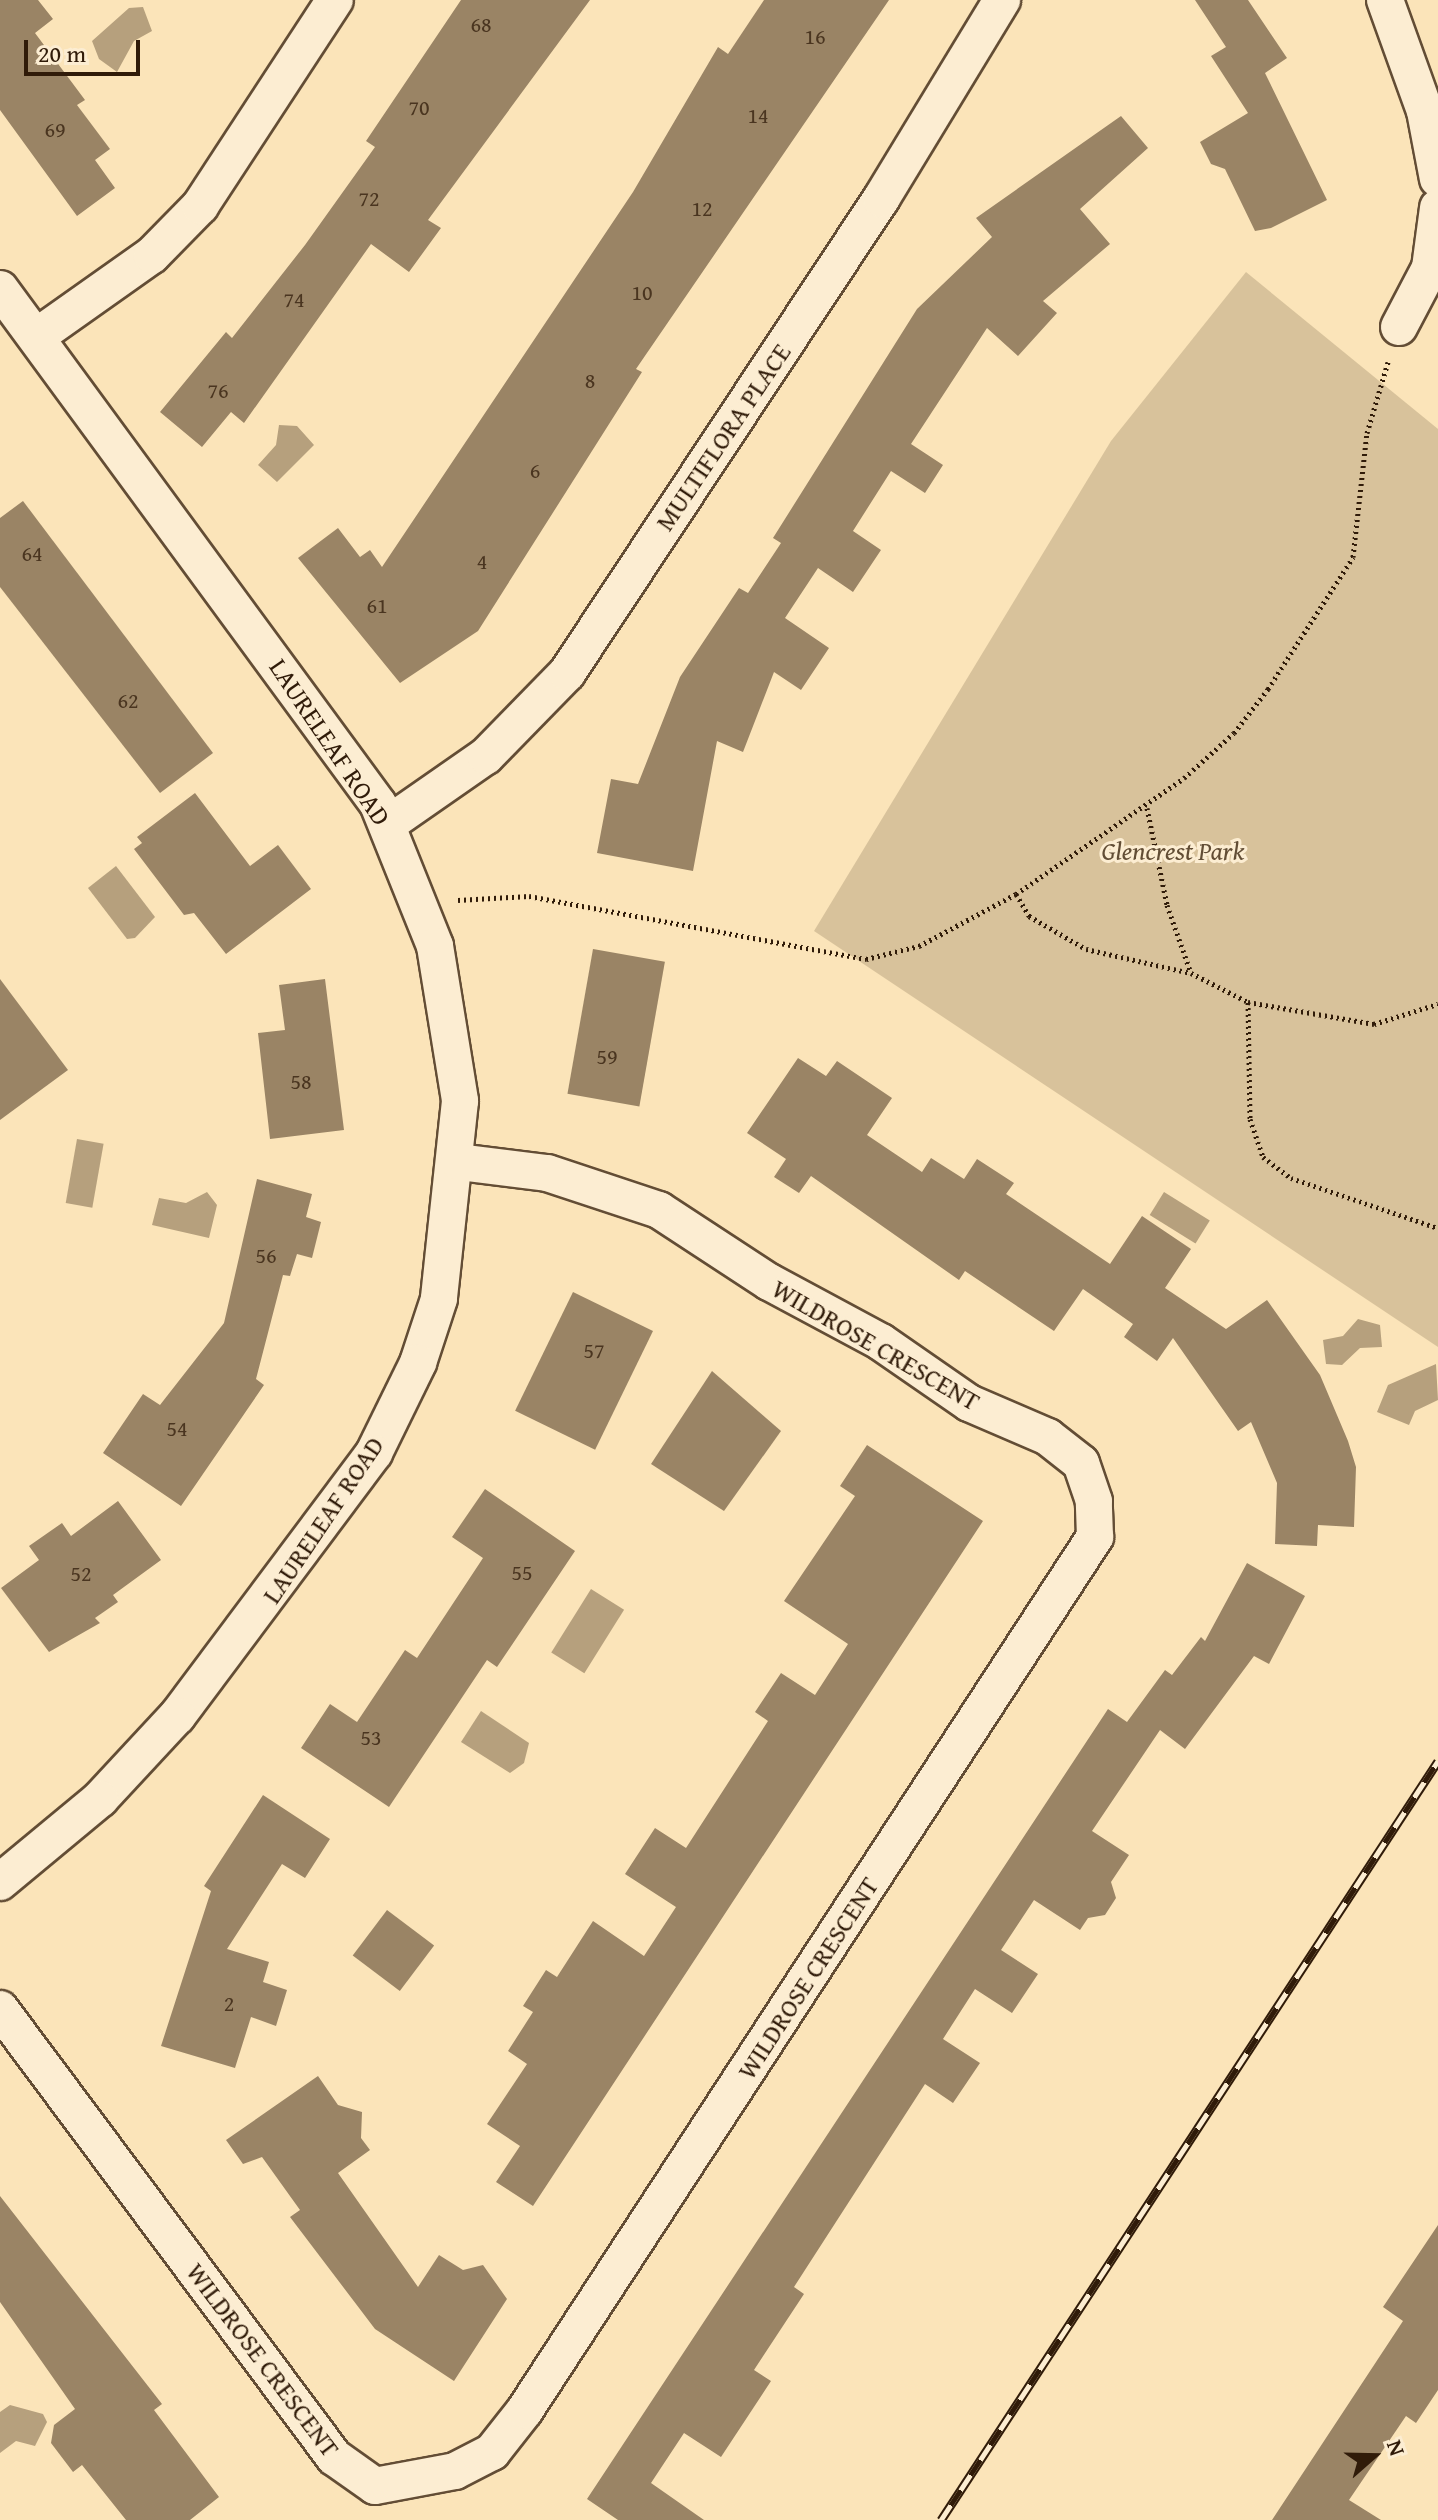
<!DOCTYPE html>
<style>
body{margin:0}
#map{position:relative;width:1438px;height:2520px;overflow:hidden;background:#fbe4b9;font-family:"Gentium Book Plus",serif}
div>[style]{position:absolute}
.green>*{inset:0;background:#d8c29b}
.water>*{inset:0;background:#b6a07d;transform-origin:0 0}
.building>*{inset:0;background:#9a8465;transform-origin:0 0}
.path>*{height:5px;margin-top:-2.5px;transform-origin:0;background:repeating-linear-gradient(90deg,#301b09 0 2px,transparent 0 6px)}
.roads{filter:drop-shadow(2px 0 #634d35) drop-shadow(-2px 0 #634d35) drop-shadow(0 2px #634d35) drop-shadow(0 -2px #634d35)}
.street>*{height:36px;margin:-18px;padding:0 18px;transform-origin:18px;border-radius:18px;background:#fcedd2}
.rail>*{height:9px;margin-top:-4.5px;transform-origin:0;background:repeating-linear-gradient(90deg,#fcedd2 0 18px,#301b09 0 36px);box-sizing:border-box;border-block:2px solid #301b09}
span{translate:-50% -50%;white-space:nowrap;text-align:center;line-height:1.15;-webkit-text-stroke:6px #fcedd2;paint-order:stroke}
.number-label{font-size:22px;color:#4a3520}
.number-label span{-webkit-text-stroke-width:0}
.street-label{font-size:26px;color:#301b09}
.park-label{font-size:26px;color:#624d35;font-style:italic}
.north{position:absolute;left:1334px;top:2416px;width:80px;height:80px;-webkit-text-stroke:6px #fcedd2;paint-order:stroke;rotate:70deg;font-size:22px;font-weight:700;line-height:32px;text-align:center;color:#301b09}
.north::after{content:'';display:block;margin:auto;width:28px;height:36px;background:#301b09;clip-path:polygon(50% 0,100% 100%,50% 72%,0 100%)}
.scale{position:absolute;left:24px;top:40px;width:116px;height:36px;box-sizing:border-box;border:4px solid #301b09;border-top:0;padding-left:10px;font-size:24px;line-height:28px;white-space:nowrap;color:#301b09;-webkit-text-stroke:6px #fcedd2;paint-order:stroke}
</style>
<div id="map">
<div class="green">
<i style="clip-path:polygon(1246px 272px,1438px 429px,1438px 1347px,814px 931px,1111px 441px)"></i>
</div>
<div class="water">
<i style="clip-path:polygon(143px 7px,152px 31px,134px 41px,117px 72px,99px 59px,92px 41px,129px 8px)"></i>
<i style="clip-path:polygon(279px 425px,297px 426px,314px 445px,277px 482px,258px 465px,276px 445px)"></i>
<i style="clip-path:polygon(116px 866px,155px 917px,135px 938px,127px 939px,88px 888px)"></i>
<i style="left:77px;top:1139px;width:27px;height:65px;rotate:10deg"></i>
<i style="clip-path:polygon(207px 1192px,217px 1205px,209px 1238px,152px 1225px,159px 1198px,186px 1203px)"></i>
<i style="left:1164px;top:1192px;width:54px;height:27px;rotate:32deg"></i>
<i style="clip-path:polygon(1358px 1319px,1380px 1325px,1382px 1347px,1360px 1348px,1342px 1365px,1326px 1364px,1323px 1340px,1343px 1336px)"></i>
<i style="clip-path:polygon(1436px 1364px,1438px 1400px,1415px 1411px,1409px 1425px,1377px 1412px,1388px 1385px)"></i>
<i style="left:591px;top:1589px;width:39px;height:75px;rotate:32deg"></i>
<i style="clip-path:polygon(481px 1711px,529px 1743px,524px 1763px,510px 1773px,461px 1742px)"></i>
<i style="clip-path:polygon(10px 2405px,43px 2414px,47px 2422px,35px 2446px,16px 2441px,0 2453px,0 2412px)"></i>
</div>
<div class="building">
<i style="clip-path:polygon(0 0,38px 0,53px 19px,35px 33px,85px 100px,77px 105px,110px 149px,95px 160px,115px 188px,77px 216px,0 110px)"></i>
<i style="clip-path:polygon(461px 0,590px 0,428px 220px,441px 228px,409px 272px,371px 244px,244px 423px,231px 412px,202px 447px,160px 412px,226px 332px,232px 338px,305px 245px,375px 147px,366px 141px)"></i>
<i style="clip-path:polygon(764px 0,889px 0,636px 369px,642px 372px,478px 631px,400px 683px,298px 558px,338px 528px,360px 557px,370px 550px,382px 567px,633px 192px,718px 47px,728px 54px)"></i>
<i style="clip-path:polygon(1195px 0,1248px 0,1287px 58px,1265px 73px,1327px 200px,1271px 228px,1255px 231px,1225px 169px,1211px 164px,1200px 142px,1248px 113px,1211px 56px,1226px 47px)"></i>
<i style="clip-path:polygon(1121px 116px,1148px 148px,1080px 209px,1110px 244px,1043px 301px,1057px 313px,1018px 356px,987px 328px,911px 444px,943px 465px,925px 493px,891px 471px,853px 531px,881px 550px,853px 592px,818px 568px,785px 618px,829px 648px,801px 690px,774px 672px,743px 752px,717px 741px,693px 871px,597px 853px,611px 779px,638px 784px,680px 677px,739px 588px,748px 593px,781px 543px,773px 538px,917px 309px,992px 237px,976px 218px)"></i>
<i style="clip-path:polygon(23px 501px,213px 753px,160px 793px,0 587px,0 518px)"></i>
<i style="clip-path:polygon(195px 793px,250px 866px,278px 845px,311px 889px,226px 954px,194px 913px,184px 915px,134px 849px,142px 843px,137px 837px)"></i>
<i style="left:593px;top:949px;width:73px;height:147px;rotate:10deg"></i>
<i style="clip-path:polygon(0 979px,68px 1070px,0 1120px)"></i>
<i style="clip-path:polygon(325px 979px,344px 1130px,270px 1139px,258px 1033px,285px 1030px,279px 985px)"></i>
<i style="clip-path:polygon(798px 1058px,826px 1076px,837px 1061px,892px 1098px,867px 1135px,922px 1172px,931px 1158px,964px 1179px,977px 1159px,1014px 1183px,1006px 1194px,1110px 1264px,1142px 1216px,1191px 1249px,1165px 1288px,1226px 1329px,1267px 1300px,1320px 1375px,1348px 1441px,1356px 1467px,1354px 1527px,1318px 1525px,1317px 1546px,1275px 1544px,1277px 1483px,1251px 1422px,1238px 1431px,1173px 1338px,1157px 1361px,1124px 1337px,1133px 1324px,1083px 1289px,1054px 1331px,965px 1271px,959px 1280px,811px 1176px,799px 1193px,774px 1177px,786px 1159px,747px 1133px)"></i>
<i style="clip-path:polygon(257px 1179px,312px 1194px,306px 1217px,321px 1222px,312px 1258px,297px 1254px,290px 1276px,283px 1275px,256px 1379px,264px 1385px,181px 1506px,103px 1453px,143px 1394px,160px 1405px,224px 1323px)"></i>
<i style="left:573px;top:1292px;width:89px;height:132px;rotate:26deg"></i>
<i style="clip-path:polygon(712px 1371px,781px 1431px,724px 1511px,651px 1464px)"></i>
<i style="clip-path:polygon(867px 1445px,983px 1521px,533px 2206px,496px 2182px,520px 2146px,487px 2124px,527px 2064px,508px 2051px,533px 2012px,523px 2006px,546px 1970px,557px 1977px,593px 1921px,644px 1956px,676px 1907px,625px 1874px,655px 1828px,686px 1848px,768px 1721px,755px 1712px,781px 1673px,815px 1695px,848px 1644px,784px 1601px,855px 1496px,840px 1486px)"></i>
<i style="clip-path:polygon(485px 1489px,575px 1551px,497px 1667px,487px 1660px,389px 1807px,301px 1748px,330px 1704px,357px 1722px,405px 1650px,417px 1658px,483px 1558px,452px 1537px)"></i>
<i style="clip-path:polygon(118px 1501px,161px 1560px,113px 1595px,118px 1602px,95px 1618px,100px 1623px,49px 1652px,1px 1588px,39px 1560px,29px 1546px,62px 1523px,71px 1536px)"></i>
<i style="clip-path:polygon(1247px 1563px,1305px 1596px,1269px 1664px,1254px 1656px,1185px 1749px,1160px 1730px,1092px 1831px,1129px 1855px,1111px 1882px,1116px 1898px,1105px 1915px,1088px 1918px,1080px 1930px,1034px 1900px,1001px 1950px,1038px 1974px,1012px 2013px,975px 1989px,943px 2039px,980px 2063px,953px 2103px,925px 2084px,794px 2287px,804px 2294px,754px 2370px,771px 2381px,721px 2457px,684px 2433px,651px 2483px,704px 2520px,618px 2520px,587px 2499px,1108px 1709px,1127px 1722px,1165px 1670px,1172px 1675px,1201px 1637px,1205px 1641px)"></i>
<i style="clip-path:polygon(263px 1795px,330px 1839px,305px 1878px,282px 1864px,227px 1949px,269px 1962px,263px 1982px,287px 1990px,276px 2026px,251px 2017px,235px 2068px,161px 2046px,211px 1891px,204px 1886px)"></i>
<i style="left:387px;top:1910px;width:59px;height:57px;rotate:37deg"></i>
<i style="clip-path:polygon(318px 2076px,338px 2105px,362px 2112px,361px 2138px,370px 2150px,338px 2173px,418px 2287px,439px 2255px,463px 2270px,483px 2265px,507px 2299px,454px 2381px,375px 2329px,290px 2217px,300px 2210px,262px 2157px,243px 2164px,226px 2140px)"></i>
<i style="clip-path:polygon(0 2196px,162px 2404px,154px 2410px,219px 2497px,190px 2520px,126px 2520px,82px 2465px,73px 2472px,51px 2443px,54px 2425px,75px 2409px,0 2302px)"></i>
<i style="clip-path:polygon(1438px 2225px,1438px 2390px,1416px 2423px,1406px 2416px,1349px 2500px,1381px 2520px,1272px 2520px,1403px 2321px,1383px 2307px)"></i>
</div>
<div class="path">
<i style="left:1147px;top:808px;width:99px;rotate:78.3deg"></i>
<i style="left:1167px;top:905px;width:72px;rotate:70.6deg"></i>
<i style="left:1016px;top:894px;width:26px;rotate:59deg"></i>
<i style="left:1029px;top:916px;width:66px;rotate:30.1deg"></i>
<i style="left:1086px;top:949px;width:108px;rotate:12.9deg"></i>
<i style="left:1191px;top:973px;width:64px;rotate:27deg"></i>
<i style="left:1248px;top:1002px;width:128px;rotate:9.9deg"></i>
<i style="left:1374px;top:1024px;width:67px;rotate:-17.4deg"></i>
<i style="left:458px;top:900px;width:71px;rotate:-3.2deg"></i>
<i style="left:529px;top:896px;width:343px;rotate:10.6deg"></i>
<i style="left:866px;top:959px;width:55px;rotate:-13.8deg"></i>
<i style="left:919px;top:946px;width:110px;rotate:-28.2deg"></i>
<i style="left:1016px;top:894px;width:204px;rotate:-34.6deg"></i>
<i style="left:1184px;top:778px;width:67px;rotate:-42deg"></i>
<i style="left:1234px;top:733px;width:56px;rotate:-52.3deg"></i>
<i style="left:1268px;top:689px;width:157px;rotate:-57.2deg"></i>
<i style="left:1353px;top:557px;width:125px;rotate:-83.6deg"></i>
<i style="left:1367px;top:433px;width:74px;rotate:-73.5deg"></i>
<i style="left:1248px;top:1002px;width:117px;rotate:89deg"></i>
<i style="left:1250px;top:1119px;width:40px;rotate:71.1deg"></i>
<i style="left:1263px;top:1157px;width:35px;rotate:37deg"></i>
<i style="left:1291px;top:1178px;width:155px;rotate:18.8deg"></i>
</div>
<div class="roads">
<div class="street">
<i style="left:1385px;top:0;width:118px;rotate:70.2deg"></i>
<i style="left:1425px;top:111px;width:69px;rotate:79.2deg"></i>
<i style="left:0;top:289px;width:639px;rotate:53.72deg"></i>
<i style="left:378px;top:804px;width:153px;rotate:68.1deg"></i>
<i style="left:435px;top:946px;width:157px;rotate:80.8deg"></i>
<i style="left:460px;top:1101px;width:199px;rotate:96.1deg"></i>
<i style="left:439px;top:1299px;width:67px;rotate:108.2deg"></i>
<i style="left:418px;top:1363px;width:100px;rotate:116.1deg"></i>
<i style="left:374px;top:1453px;width:329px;rotate:126.8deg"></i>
<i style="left:177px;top:1716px;width:113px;rotate:132.9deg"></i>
<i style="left:100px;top:1799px;width:130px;rotate:140.3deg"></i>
<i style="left:1399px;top:327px;width:67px;rotate:-62.3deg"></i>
<i style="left:1430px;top:268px;width:61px;rotate:-82.4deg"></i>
<i style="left:36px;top:337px;width:142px;rotate:-35.3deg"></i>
<i style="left:152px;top:255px;width:69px;rotate:-45.6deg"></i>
<i style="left:200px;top:206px;width:246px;rotate:-56.8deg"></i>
<i style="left:388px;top:824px;width:119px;rotate:-34.8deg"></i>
<i style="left:486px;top:756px;width:116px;rotate:-45.7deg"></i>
<i style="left:567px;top:673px;width:569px;rotate:-56.48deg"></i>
<i style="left:881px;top:199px;width:233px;rotate:-58.7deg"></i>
<i style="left:0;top:2009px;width:559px;rotate:53.29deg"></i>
<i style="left:334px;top:2457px;width:50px;rotate:35.3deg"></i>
<i style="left:375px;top:2486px;width:81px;rotate:-10.6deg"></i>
<i style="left:455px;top:2471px;width:42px;rotate:-27.2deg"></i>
<i style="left:492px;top:2452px;width:53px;rotate:-51.8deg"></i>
<i style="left:525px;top:2410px;width:1043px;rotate:-56.86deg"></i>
<i style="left:1095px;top:1537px;width:36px;rotate:-92deg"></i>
<i style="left:1094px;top:1501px;width:40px;rotate:-108.9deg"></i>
<i style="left:1081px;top:1463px;width:42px;rotate:-141.8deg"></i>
<i style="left:1048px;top:1437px;width:86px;rotate:-156.7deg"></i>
<i style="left:969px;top:1403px;width:107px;rotate:-145.3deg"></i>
<i style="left:881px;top:1342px;width:127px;rotate:-151.8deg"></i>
<i style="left:769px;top:1282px;width:131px;rotate:-146.8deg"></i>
<i style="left:659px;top:1210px;width:118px;rotate:-161.7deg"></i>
<i style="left:547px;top:1173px;width:89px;rotate:-172.9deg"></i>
</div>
</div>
<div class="rail">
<i style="left:941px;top:2520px;width:907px;rotate:-56.78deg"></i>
</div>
<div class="number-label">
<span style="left:481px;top:25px">68</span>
<span style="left:815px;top:37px">16</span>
<span style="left:419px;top:108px">70</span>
<span style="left:758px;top:116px">14</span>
<span style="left:55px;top:130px">69</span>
<span style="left:369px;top:199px">72</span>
<span style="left:702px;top:209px">12</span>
<span style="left:642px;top:293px">10</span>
<span style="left:294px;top:300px">74</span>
<span style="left:590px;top:381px">8</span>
<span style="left:218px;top:391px">76</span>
<span style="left:535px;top:471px">6</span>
<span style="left:32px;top:554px">64</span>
<span style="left:482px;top:562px">4</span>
<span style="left:377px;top:606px">61</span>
<span style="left:128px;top:701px">62</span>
<span style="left:607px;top:1057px">59</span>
<span style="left:301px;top:1082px">58</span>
<span style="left:266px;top:1256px">56</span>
<span style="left:594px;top:1351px">57</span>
<span style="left:177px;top:1429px">54</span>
<span style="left:522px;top:1573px">55</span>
<span style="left:81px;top:1574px">52</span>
<span style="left:371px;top:1738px">53</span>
<span style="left:229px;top:2004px">2</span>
</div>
<div class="street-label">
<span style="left:723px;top:437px;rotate:-56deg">MULTIFLORA PLACE</span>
<span style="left:330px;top:742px;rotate:56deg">LAURELEAF ROAD</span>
<span style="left:876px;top:1345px;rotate:30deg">WILDROSE CRESCENT</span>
<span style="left:323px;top:1520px;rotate:-56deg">LAURELEAF ROAD</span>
<span style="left:808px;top:1978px;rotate:-57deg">WILDROSE CRESCENT</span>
<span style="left:263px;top:2360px;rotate:53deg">WILDROSE CRESCENT</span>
</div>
<div class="park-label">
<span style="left:1173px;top:851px">Glencrest Park</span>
</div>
<div class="north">N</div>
<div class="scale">20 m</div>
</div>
